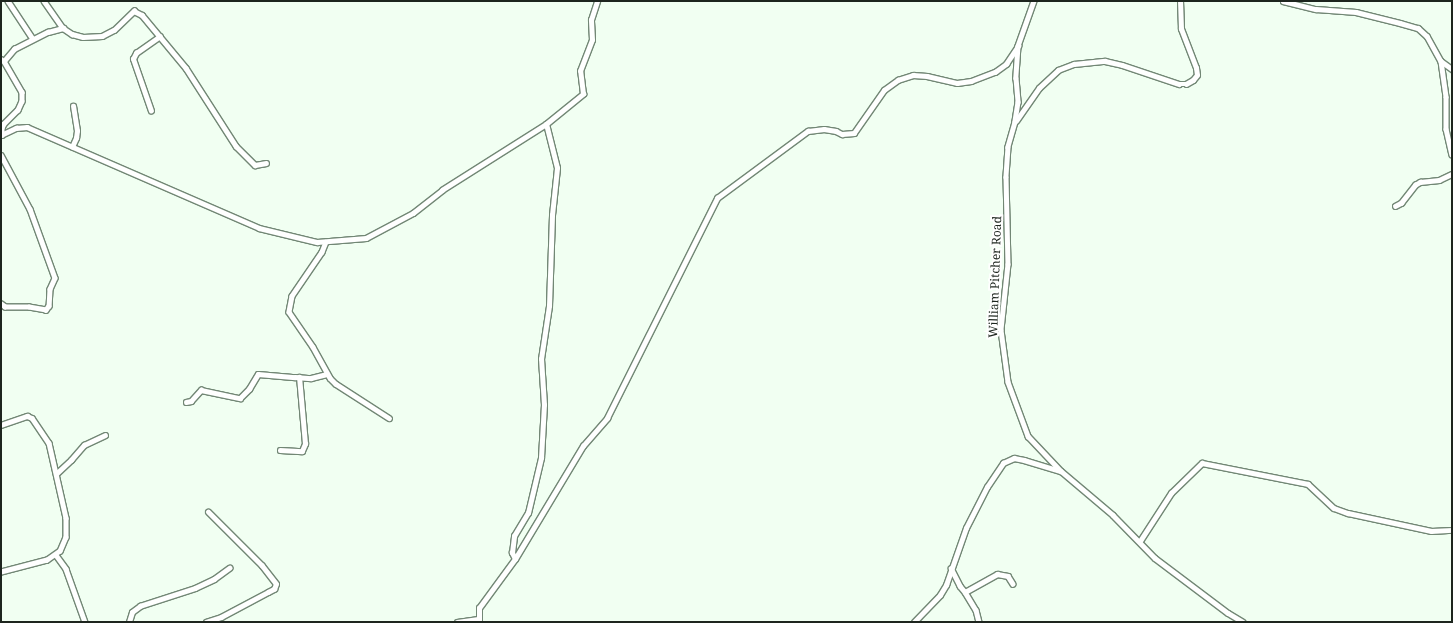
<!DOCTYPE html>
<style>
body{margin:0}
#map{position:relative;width:1453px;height:623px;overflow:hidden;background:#f1fff2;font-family:"Noto Serif",serif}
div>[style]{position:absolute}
.roads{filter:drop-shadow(1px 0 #728775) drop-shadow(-1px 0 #728775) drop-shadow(0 1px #728775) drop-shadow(0 -1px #728775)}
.minor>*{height:4.5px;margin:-2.25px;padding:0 2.25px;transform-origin:2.25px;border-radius:2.25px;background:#fff}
span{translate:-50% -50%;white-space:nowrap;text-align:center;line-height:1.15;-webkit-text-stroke:4px #fff;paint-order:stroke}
.street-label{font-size:12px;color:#1d251e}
.frame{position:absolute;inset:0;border:2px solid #1d251e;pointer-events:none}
</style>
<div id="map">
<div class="roads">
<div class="minor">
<i style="left:8px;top:1px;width:45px;rotate:56.7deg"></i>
<i style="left:44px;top:1px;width:33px;rotate:55deg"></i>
<i style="left:63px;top:28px;width:11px;rotate:34deg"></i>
<i style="left:72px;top:34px;width:11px;rotate:15deg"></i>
<i style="left:83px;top:37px;width:19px;rotate:-3deg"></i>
<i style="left:102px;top:36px;width:13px;rotate:-27deg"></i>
<i style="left:114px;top:30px;width:28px;rotate:-44deg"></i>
<i style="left:134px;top:11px;width:9px;rotate:27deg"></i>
<i style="left:142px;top:15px;width:69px;rotate:50.3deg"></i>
<i style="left:186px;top:68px;width:93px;rotate:57.3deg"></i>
<i style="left:236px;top:146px;width:27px;rotate:45deg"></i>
<i style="left:255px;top:165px;width:11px;rotate:-10deg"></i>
<i style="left:1034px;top:1px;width:48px;rotate:109.6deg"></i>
<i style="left:1018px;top:46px;width:32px;rotate:94deg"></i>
<i style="left:1016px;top:78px;width:24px;rotate:85deg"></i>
<i style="left:1018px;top:102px;width:20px;rotate:99deg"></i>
<i style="left:1015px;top:122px;width:26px;rotate:106deg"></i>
<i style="left:1008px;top:147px;width:30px;rotate:94deg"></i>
<i style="left:1006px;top:177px;width:87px;rotate:88.7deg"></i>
<i style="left:1008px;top:264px;width:66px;rotate:96.1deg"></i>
<i style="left:1001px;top:330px;width:52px;rotate:82.3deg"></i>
<i style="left:1008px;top:382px;width:58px;rotate:69.7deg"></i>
<i style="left:1028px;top:436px;width:48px;rotate:46.7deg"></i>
<i style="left:1061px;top:471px;width:68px;rotate:40.2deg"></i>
<i style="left:1113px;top:515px;width:60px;rotate:45.7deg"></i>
<i style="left:1155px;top:558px;width:91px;rotate:37deg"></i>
<i style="left:1228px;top:613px;width:17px;rotate:31deg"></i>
<i style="left:1283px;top:1px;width:34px;rotate:14deg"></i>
<i style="left:1316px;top:9px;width:40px;rotate:4.3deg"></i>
<i style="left:1356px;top:12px;width:45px;rotate:14deg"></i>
<i style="left:1400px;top:23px;width:19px;rotate:16deg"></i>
<i style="left:1418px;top:28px;width:12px;rotate:42deg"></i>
<i style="left:1427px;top:36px;width:29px;rotate:61deg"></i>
<i style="left:1441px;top:61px;width:36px;rotate:82deg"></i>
<i style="left:1446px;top:97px;width:32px;rotate:90deg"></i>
<i style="left:1446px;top:129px;width:26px;rotate:77deg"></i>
<i style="left:1px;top:59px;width:4px;rotate:34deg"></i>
<i style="left:4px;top:61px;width:36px;rotate:60deg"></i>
<i style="left:22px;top:92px;width:9px;rotate:90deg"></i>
<i style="left:22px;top:101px;width:10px;rotate:114deg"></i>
<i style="left:18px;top:110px;width:20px;rotate:135deg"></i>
<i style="left:4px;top:124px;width:4px;rotate:117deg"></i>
<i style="left:2px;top:128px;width:7px;rotate:90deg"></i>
<i style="left:4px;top:61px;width:16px;rotate:-50deg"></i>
<i style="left:14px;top:49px;width:38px;rotate:-27deg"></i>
<i style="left:48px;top:32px;width:16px;rotate:-15deg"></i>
<i style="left:1441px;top:61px;width:14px;rotate:36deg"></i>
<i style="left:151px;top:111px;width:55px;rotate:-109.1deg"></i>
<i style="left:133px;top:59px;width:7px;rotate:-63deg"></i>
<i style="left:136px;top:53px;width:29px;rotate:-35deg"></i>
<i style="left:1016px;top:121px;width:40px;rotate:-55.1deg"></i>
<i style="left:1039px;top:88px;width:26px;rotate:-43deg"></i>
<i style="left:1058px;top:70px;width:17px;rotate:-21deg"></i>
<i style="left:1074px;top:64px;width:31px;rotate:-6deg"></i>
<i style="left:1105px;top:61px;width:17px;rotate:13deg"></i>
<i style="left:1122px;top:65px;width:60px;rotate:18.4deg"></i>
<i style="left:1179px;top:84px;width:7px"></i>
<i style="left:1186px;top:84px;width:8px;rotate:-30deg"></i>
<i style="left:1193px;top:80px;width:6px;rotate:-51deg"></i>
<i style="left:1197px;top:75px;width:7px;rotate:-98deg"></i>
<i style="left:1196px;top:68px;width:42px;rotate:-111deg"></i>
<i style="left:1181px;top:29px;width:28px;rotate:-92deg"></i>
<i style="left:1px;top:135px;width:17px;rotate:-25deg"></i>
<i style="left:16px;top:128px;width:11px;rotate:-5deg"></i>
<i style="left:27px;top:127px;width:253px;rotate:23.5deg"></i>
<i style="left:259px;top:228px;width:60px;rotate:13.6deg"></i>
<i style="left:317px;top:242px;width:49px;rotate:-4.7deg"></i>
<i style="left:366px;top:238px;width:53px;rotate:-28deg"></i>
<i style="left:413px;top:213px;width:37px;rotate:-38deg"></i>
<i style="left:442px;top:190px;width:123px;rotate:-32.4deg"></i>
<i style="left:546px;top:124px;width:48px;rotate:-39deg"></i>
<i style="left:583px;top:94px;width:23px;rotate:-97deg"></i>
<i style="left:580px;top:71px;width:33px;rotate:-69deg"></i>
<i style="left:592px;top:40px;width:20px;rotate:-93deg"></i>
<i style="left:591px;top:20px;width:20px;rotate:-72deg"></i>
<i style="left:72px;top:147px;width:10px;rotate:-66deg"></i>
<i style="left:76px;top:138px;width:7px;rotate:-82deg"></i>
<i style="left:77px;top:131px;width:25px;rotate:-99deg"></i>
<i style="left:1px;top:155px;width:61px;rotate:61.8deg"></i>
<i style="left:30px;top:209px;width:73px;rotate:70.1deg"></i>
<i style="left:55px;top:278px;width:12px;rotate:114deg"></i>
<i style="left:50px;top:289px;width:17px;rotate:93deg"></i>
<i style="left:49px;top:306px;width:5px;rotate:127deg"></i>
<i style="left:46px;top:310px;width:17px;rotate:-170deg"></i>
<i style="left:29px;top:307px;width:24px;rotate:180deg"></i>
<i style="left:5px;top:307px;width:5px;rotate:-143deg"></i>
<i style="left:1395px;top:206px;width:7px;rotate:-27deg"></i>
<i style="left:1401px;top:203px;width:23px;rotate:-52deg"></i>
<i style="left:1415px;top:185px;width:6px;rotate:-31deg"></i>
<i style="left:1420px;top:182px;width:19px;rotate:-6deg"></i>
<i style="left:1439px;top:180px;width:14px;rotate:-25deg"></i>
<i style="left:326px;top:242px;width:11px;rotate:112deg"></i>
<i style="left:322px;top:252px;width:53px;rotate:124.3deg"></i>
<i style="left:292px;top:296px;width:16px;rotate:101deg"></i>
<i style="left:289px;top:312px;width:42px;rotate:55.6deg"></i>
<i style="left:313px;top:347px;width:35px;rotate:61deg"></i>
<i style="left:330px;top:378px;width:8px;rotate:45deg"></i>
<i style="left:336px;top:384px;width:63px;rotate:32.7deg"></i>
<i style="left:186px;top:402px;width:5px;rotate:-11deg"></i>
<i style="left:191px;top:401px;width:15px;rotate:-48deg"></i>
<i style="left:201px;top:390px;width:40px;rotate:12deg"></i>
<i style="left:240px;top:398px;width:13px;rotate:-45deg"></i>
<i style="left:249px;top:389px;width:17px;rotate:-59deg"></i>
<i style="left:258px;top:374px;width:37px;rotate:5deg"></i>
<i style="left:295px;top:377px;width:16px;rotate:4deg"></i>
<i style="left:311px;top:378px;width:16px;rotate:-14deg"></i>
<i style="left:1px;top:425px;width:28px;rotate:-19deg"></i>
<i style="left:27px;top:416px;width:5px;rotate:22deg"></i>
<i style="left:32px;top:418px;width:30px;rotate:56deg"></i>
<i style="left:49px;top:443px;width:77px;rotate:77.2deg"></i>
<i style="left:66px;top:518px;width:19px;rotate:90deg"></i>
<i style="left:66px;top:537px;width:15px;rotate:113deg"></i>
<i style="left:60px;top:551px;width:16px;rotate:145deg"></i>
<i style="left:47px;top:560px;width:48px;rotate:165.4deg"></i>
<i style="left:280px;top:450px;width:22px;rotate:3deg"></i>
<i style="left:302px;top:451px;width:8px;rotate:-67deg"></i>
<i style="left:305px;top:444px;width:67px;rotate:-95.1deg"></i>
<i style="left:56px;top:474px;width:21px;rotate:-43deg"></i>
<i style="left:71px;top:460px;width:20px;rotate:-49deg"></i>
<i style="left:84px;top:445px;width:23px;rotate:-25deg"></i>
<i style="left:1140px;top:541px;width:57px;rotate:-57.1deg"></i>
<i style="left:1171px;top:493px;width:43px;rotate:-44.1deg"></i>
<i style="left:1202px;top:463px;width:108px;rotate:11.2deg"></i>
<i style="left:1308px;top:484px;width:35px;rotate:43deg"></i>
<i style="left:1334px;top:508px;width:15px;rotate:20deg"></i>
<i style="left:1348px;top:513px;width:85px;rotate:12.2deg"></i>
<i style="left:1431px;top:531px;width:21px;rotate:-3deg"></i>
<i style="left:56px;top:555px;width:17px;rotate:54deg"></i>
<i style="left:66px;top:569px;width:56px;rotate:70.3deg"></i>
<i style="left:515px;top:559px;width:7px;rotate:-117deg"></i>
<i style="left:512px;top:553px;width:17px;rotate:-83deg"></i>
<i style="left:514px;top:536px;width:27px;rotate:-59deg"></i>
<i style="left:528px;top:513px;width:57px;rotate:-76.7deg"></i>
<i style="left:541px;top:458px;width:53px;rotate:-86.8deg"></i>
<i style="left:544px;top:405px;width:46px;rotate:-93.7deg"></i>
<i style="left:541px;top:359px;width:54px;rotate:-81.4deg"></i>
<i style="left:549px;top:306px;width:91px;rotate:-88.1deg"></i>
<i style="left:552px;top:215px;width:47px;rotate:-83.9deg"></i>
<i style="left:557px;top:168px;width:45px;rotate:-104deg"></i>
<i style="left:951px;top:568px;width:20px;rotate:63deg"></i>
<i style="left:960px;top:586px;width:8px;rotate:50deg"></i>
<i style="left:965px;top:592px;width:37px;rotate:-29deg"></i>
<i style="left:997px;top:574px;width:11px;rotate:10deg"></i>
<i style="left:1008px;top:576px;width:9px;rotate:58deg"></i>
<i style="left:965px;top:592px;width:21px;rotate:59deg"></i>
<i style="left:976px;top:610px;width:12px;rotate:76deg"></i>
<i style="left:129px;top:622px;width:10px;rotate:-73deg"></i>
<i style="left:132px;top:612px;width:10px;rotate:-37deg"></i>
<i style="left:140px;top:606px;width:58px;rotate:-18.1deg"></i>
<i style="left:195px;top:588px;width:21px;rotate:-25deg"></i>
<i style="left:214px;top:579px;width:19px;rotate:-36deg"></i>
<i style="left:206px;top:622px;width:16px;rotate:-18deg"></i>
<i style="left:221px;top:617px;width:53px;rotate:-28deg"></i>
<i style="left:268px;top:592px;width:7px;rotate:-27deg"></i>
<i style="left:274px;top:589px;width:5px;rotate:-68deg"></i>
<i style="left:276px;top:584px;width:23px;rotate:-128deg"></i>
<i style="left:262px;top:566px;width:76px;rotate:-135deg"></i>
<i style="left:457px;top:622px;width:21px;rotate:-8deg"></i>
<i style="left:479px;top:622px;width:14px;rotate:-90deg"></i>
<i style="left:479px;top:608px;width:61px;rotate:-53.7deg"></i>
<i style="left:515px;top:559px;width:132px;rotate:-59deg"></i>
<i style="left:583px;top:446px;width:37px;rotate:-49deg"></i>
<i style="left:607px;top:418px;width:246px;rotate:-63.4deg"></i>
<i style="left:717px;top:198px;width:113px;rotate:-36.4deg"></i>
<i style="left:808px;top:131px;width:16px;rotate:-7deg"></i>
<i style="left:824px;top:129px;width:12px;rotate:9deg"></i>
<i style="left:836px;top:131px;width:7px;rotate:27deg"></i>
<i style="left:842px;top:134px;width:12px;rotate:-5deg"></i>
<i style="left:854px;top:133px;width:52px;rotate:-55.1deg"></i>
<i style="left:884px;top:90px;width:17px;rotate:-36deg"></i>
<i style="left:898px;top:80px;width:16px;rotate:-18deg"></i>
<i style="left:913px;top:75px;width:14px;rotate:4deg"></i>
<i style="left:927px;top:76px;width:31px;rotate:13deg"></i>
<i style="left:957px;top:83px;width:14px;rotate:-8deg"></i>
<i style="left:971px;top:81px;width:26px;rotate:-21deg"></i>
<i style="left:995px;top:72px;width:14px;rotate:-36deg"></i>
<i style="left:1006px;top:64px;width:22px;rotate:-56deg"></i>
<i style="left:914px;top:622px;width:37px;rotate:-46deg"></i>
<i style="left:940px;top:595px;width:12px;rotate:-59deg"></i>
<i style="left:946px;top:585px;width:60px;rotate:-70.7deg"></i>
<i style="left:966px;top:528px;width:46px;rotate:-62.9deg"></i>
<i style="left:987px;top:487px;width:29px;rotate:-56deg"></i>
<i style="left:1003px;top:463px;width:12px;rotate:-24deg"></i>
<i style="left:1014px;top:458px;width:10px;rotate:11deg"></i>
<i style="left:1024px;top:460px;width:37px;rotate:17deg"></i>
</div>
</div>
<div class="street-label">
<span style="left:995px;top:277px;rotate:-88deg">William Pitcher Road</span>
</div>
<div class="frame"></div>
</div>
